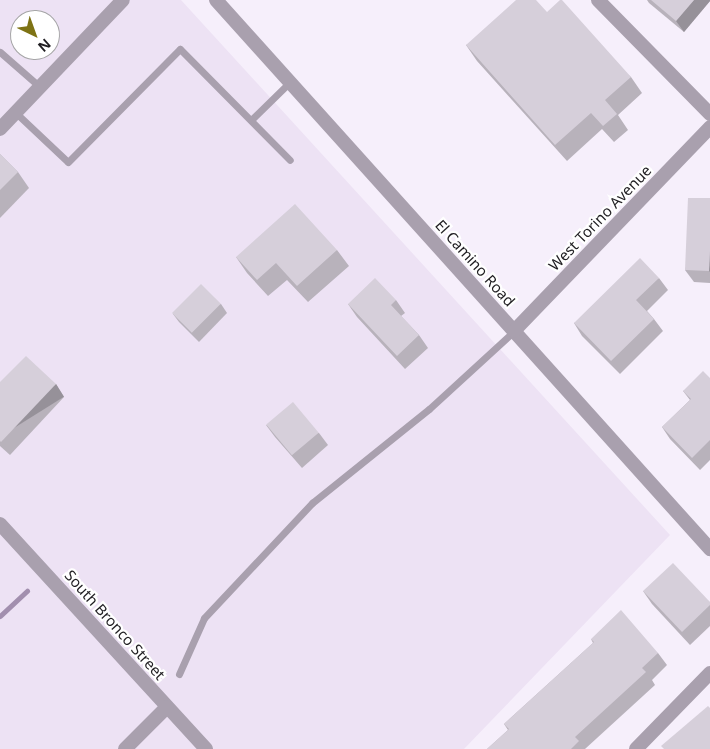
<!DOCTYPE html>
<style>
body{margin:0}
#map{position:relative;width:710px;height:749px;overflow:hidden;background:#f6effb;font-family:"Noto Sans",sans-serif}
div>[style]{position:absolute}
.built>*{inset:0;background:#ede2f4}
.stream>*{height:5px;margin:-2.5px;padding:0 2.5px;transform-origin:2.5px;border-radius:2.5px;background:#a28fae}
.lane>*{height:7px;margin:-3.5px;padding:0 3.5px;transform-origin:3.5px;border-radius:3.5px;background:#a9a0ae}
.street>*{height:14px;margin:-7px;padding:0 7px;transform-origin:7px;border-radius:7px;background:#a9a0ae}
.wall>*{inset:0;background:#b8b2bb}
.shaded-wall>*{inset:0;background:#969199;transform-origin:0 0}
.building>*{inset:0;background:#d6cfda;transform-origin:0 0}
span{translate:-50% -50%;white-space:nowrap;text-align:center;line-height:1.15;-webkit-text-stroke:4.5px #fff;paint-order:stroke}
.street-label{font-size:15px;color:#1f1d21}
.north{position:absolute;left:10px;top:10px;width:50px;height:50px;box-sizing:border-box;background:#fff;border:1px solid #a5a5a6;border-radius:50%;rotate:138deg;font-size:14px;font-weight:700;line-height:20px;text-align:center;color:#1f1d21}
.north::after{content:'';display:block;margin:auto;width:18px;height:22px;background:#7e7314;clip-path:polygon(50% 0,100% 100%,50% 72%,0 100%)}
</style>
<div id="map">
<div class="built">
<i style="clip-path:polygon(evenodd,0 0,181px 0,670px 535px,464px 749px,0 749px,0 0,20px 20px,50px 20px,50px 50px,20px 50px,20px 20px)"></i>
</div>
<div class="stream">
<i style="left:0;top:616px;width:37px;rotate:-43deg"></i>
</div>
<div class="lane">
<i style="left:0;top:52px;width:53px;rotate:41.2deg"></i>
<i style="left:16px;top:113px;width:71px;rotate:43.3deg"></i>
<i style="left:68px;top:162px;width:159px;rotate:-45.3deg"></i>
<i style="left:180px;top:49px;width:156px;rotate:45.3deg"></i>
<i style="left:251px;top:120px;width:54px;rotate:-44.3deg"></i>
<i style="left:179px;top:674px;width:61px;rotate:-65.9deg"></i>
<i style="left:204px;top:618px;width:158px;rotate:-46.8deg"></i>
<i style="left:312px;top:503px;width:150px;rotate:-38.8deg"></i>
<i style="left:429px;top:409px;width:115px;rotate:-42.5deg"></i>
</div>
<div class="street">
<i style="left:216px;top:0;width:739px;rotate:48.02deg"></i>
<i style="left:598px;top:0;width:160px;rotate:45.5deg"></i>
<i style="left:0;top:129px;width:178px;rotate:-46.4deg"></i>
<i style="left:514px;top:331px;width:283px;rotate:-46.1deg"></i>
<i style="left:0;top:524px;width:305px;rotate:47.5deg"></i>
<i style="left:125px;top:749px;width:59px;rotate:-45deg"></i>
<i style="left:636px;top:749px;width:106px;rotate:-45.8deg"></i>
</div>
<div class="wall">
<i style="clip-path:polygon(647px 0,710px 0,710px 1px,684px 32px,649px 3px)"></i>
<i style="clip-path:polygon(547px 12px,631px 77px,642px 93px,618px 115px,628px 130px,614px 142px,602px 129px,567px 161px,477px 61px,466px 45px)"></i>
<i style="clip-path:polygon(0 154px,18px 172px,29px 188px,0 218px)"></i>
<i style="clip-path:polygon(710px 198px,710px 283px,694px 282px,685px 270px)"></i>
<i style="clip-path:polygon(337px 250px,349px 266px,308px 302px,287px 280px,268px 296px,247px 273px,236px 257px)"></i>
<i style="clip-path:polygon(659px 278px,668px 290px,647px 311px,654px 319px,663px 331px,620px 374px,582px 336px,574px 323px)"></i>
<i style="clip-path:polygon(396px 300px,405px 313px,401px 316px,419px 335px,428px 348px,405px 369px,357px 317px,348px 304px)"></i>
<i style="clip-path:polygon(221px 304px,227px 313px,199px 342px,179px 322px,173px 314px)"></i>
<i style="clip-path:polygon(710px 378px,710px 460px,700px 470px,670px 439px,662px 427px,690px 400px,683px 391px)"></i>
<i style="clip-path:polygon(0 382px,56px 384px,64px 397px,10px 455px,0 446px)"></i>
<i style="clip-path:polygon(266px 425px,319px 433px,328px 445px,302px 468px,275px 437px)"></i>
<i style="clip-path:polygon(643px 591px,710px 602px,710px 626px,690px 645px,652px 604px)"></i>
<i style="clip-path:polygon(591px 639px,658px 653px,667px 665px,652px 680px,655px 685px,585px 749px,487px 749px,508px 730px,504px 724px,593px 643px)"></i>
</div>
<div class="shaded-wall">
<i style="clip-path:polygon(694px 0,710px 0,710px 1px,684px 32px,676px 21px)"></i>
<i style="clip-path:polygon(710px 250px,710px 272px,709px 271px)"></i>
<i style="left:56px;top:384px;width:15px;height:80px;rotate:58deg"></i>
</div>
<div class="building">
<i style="clip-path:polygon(516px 0,536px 0,547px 12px,560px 0,562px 0,631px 77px,605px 100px,617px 114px,603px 126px,591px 113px,555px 145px,466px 45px)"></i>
<i style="clip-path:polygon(651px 0,694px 0,676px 21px)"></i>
<i style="clip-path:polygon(0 154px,18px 172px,0 190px)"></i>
<i style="clip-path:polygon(688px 198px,710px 198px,710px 251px,709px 271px,685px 270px)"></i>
<i style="clip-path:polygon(295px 204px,337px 250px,297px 286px,276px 263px,257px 280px,236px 257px)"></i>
<i style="clip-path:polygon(640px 258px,659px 278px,636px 300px,654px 319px,611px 361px,574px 323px)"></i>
<i style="clip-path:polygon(375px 278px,396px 300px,391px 305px,419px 335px,397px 356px,348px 304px)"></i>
<i style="left:201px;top:284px;width:28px;height:41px;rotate:45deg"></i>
<i style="clip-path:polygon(26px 356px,56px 384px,1px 442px,0 441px,0 382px)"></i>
<i style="clip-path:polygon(703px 371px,710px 378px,710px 440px,692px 458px,662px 427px,691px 399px,683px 391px)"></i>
<i style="left:293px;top:402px;width:40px;height:35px;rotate:50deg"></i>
<i style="clip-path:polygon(673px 563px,710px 602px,710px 605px,682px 632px,643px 591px)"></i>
<i style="clip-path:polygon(621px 610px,658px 653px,642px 668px,646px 672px,575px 737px,579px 741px,571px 749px,487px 749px,509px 729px,504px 724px,594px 642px,591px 639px)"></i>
<i style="clip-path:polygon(708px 706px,710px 708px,710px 749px,664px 749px,661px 746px)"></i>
</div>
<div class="street-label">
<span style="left:600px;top:218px;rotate:-46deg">West Torino Avenue</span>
<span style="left:475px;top:263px;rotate:48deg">El Camino Road</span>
<span style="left:115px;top:625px;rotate:48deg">South Bronco Street</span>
</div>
<div class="north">N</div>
</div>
